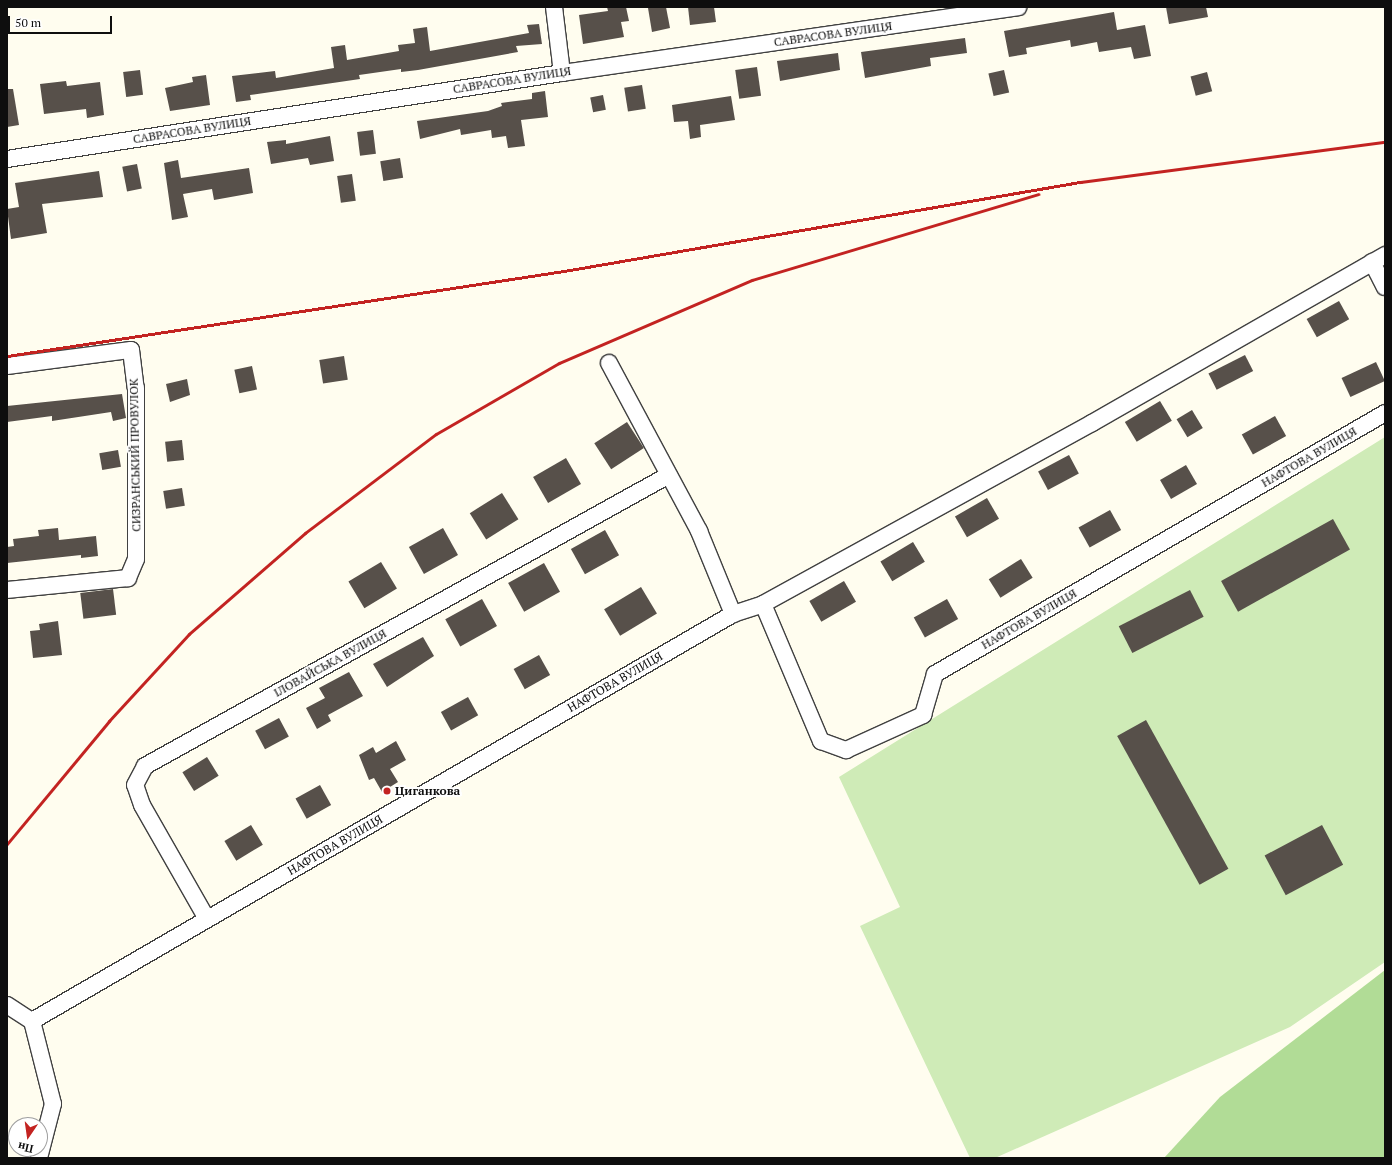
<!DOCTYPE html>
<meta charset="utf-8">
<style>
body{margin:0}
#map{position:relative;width:1392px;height:1165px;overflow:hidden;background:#fffdef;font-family:"PT Serif",serif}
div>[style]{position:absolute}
.green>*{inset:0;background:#cfebb7}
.forest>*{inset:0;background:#b1dc96}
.building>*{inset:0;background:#57504a;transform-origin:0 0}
.roads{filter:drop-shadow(1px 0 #414141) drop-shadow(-1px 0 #414141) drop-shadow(0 1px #414141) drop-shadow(0 -1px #414141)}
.minor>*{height:16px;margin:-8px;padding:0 8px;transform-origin:8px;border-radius:8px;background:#fff}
.rail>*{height:3px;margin:-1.5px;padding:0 1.5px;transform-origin:1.5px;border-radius:1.5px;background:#c32321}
.dots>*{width:11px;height:11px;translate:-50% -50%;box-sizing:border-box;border:2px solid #fff;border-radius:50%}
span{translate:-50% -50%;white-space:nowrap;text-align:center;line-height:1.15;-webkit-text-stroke:4px #fff;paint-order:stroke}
.street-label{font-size:12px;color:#0e0e0e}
.poi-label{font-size:12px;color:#0e0e0e;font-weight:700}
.left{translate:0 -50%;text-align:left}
.frame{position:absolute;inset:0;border:8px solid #0e0e0e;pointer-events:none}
.north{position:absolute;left:8px;top:1117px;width:40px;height:40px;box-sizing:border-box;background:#fff;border:1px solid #9f9f9f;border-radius:50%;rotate:193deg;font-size:11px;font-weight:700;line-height:16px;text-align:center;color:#0e0e0e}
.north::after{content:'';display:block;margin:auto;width:14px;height:18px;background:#c32321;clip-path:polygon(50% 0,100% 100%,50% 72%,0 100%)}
.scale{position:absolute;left:8px;top:16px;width:104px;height:18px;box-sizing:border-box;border:2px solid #0e0e0e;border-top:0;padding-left:5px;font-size:12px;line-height:14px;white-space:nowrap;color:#0e0e0e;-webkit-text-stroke:3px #fff;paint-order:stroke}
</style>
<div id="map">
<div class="green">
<i style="clip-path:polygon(1385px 437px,1385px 962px,1290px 1027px,995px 1158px,970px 1158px,860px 926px,900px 907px,839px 777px)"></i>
</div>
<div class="forest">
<i style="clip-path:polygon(1385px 970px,1385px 1158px,1164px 1158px,1220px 1097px)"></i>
</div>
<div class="building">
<i style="clip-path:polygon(607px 7px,626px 7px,629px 21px,621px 22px,624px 37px,583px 44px,579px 15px,608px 11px)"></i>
<i style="clip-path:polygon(666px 7px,670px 28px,652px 32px,648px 8px)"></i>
<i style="clip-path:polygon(688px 7px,714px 7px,716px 22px,690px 25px)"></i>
<i style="clip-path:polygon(1166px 7px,1206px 7px,1208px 17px,1169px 24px)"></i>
<i style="clip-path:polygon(1114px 12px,1117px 30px,1145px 25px,1151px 56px,1134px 59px,1131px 47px,1099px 52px,1097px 42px,1071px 47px,1070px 40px,1026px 48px,1027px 54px,1009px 57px,1004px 31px)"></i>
<i style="clip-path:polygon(539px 24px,542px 44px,516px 46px,518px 52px,418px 70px,401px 72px,401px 69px,359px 75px,360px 79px,250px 95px,251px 100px,236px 102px,232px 76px,275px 71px,276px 78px,334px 68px,331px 47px,345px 45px,347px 60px,399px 51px,398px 45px,415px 43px,413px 29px,427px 27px,430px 51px,529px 33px,527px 25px)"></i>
<i style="clip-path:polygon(965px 38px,967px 53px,930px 58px,931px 66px,865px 78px,861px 52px)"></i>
<i style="clip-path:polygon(838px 53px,840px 70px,780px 81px,777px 61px)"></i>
<i style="left:757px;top:67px;width:29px;height:22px;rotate:82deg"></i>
<i style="left:140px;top:70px;width:25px;height:17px;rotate:83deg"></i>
<i style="left:1004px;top:70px;width:23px;height:16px;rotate:77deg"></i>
<i style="left:1207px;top:72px;width:20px;height:17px;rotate:75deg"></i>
<i style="clip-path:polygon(206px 75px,210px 105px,170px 111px,165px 88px,193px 82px,192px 77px)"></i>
<i style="clip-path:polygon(66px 81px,67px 86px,100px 82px,104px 115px,87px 118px,86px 109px,44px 114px,40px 84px)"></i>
<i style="left:642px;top:85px;width:24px;height:18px;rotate:81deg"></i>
<i style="clip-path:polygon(7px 89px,13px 89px,19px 125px,7px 127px)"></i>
<i style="clip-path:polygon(545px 91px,548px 117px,521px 120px,525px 146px,508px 148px,506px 136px,492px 138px,491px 130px,461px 135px,460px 129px,420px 139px,417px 121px,488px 111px,502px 106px,501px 103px,532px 99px,532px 93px)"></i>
<i style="left:603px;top:95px;width:15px;height:13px;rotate:79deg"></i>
<i style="clip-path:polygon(731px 96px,735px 120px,700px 125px,701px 137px,690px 139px,688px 121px,674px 122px,672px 105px)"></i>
<i style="left:373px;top:130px;width:24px;height:16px;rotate:83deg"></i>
<i style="clip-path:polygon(330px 136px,334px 161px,310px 165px,308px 158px,271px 164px,267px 142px,286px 140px,286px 144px)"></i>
<i style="left:400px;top:158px;width:20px;height:20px;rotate:81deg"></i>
<i style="clip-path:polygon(178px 160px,181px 178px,249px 168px,253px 193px,214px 200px,212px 189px,183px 194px,188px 217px,172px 220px,164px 163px)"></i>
<i style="left:137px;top:164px;width:25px;height:15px;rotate:79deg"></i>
<i style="clip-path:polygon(99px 171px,103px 197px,42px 204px,47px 233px,11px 239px,7px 209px,19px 207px,15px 183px)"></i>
<i style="left:352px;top:174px;width:27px;height:15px;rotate:82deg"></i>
<i style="left:1339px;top:301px;width:21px;height:37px;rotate:61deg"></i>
<i style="left:1245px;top:355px;width:18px;height:41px;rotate:63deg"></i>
<i style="left:344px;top:356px;width:24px;height:25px;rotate:81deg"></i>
<i style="left:1376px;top:362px;width:21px;height:38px;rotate:65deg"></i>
<i style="left:252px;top:366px;width:24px;height:18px;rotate:78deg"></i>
<i style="clip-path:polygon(187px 379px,190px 395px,170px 402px,166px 384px)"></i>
<i style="clip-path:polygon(122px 394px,126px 418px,113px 421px,111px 412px,52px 421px,52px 416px,7px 422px,7px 406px)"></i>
<i style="left:1160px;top:401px;width:23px;height:41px;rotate:59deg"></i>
<i style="left:1192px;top:410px;width:21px;height:18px;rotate:59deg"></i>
<i style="left:1275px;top:416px;width:23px;height:38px;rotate:61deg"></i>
<i style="left:627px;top:422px;width:31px;height:39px;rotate:57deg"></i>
<i style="left:182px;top:440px;width:20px;height:17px;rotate:84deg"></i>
<i style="left:118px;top:450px;width:17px;height:19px;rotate:80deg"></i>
<i style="left:1069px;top:455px;width:21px;height:35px;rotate:62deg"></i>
<i style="left:566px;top:458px;width:30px;height:38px;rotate:60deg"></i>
<i style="left:1186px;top:465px;width:22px;height:30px;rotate:60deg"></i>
<i style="left:182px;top:488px;width:18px;height:19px;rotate:81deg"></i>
<i style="left:502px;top:493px;width:31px;height:38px;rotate:58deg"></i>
<i style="left:987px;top:498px;width:24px;height:37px;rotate:60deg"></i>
<i style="left:1110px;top:510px;width:23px;height:36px;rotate:61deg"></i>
<i style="left:1333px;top:519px;width:35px;height:128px;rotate:61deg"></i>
<i style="clip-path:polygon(58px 528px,59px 540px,96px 536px,98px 556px,81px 558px,81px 555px,7px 563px,7px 547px,14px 546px,13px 539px,39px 536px,38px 530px)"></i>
<i style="left:443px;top:528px;width:31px;height:39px;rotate:61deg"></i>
<i style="left:605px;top:530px;width:29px;height:39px;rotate:61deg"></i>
<i style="left:913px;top:542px;width:23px;height:38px;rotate:59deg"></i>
<i style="left:1021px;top:559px;width:22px;height:38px;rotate:58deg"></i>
<i style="left:381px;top:562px;width:31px;height:38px;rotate:59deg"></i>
<i style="left:544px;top:563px;width:33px;height:41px;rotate:61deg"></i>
<i style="left:844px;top:581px;width:24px;height:40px;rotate:60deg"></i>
<i style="left:641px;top:587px;width:31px;height:43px;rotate:59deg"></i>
<i style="left:113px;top:589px;width:26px;height:33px;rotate:83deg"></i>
<i style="left:1190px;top:590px;width:30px;height:80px;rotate:63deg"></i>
<i style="left:482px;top:599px;width:31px;height:42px;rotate:61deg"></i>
<i style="left:947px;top:599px;width:23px;height:38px;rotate:61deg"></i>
<i style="clip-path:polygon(58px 621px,62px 655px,33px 658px,30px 631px,40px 630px,39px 624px)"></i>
<i style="clip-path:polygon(423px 637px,434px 656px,387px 687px,373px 664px)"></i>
<i style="left:539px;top:655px;width:23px;height:29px;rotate:61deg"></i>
<i style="clip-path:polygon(349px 672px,363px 696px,328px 715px,331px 721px,317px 729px,306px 708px,325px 698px,319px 688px)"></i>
<i style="left:468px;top:697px;width:21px;height:31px;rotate:61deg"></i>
<i style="left:279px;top:718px;width:21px;height:27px;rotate:62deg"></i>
<i style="left:1146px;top:720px;width:170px;height:33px;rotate:61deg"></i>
<i style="clip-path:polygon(396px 741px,406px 760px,390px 769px,398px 782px,382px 792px,374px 778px,369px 780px,359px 755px,373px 747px,376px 753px)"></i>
<i style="left:207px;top:757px;width:22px;height:29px;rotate:58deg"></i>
<i style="left:320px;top:785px;width:23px;height:28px;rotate:61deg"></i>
<i style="left:251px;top:825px;width:23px;height:31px;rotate:59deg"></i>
<i style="left:1322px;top:825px;width:45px;height:65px;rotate:62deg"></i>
</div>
<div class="roads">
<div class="minor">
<i style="left:554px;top:7px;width:66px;rotate:83.1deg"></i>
<i style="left:7px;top:159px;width:562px;rotate:-8.81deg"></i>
<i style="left:562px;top:73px;width:461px;rotate:-8.2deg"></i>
<i style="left:1372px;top:262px;width:28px;rotate:63deg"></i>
<i style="left:609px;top:363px;width:191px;rotate:61.8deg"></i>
<i style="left:699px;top:531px;width:90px;rotate:67.7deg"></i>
<i style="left:7px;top:366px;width:125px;rotate:-7.4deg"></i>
<i style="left:131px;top:350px;width:38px;rotate:83deg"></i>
<i style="left:136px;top:388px;width:171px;rotate:90deg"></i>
<i style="left:136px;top:559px;width:21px;rotate:113deg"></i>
<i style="left:128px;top:578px;width:122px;rotate:174.3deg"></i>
<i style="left:763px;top:604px;width:149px;rotate:67.1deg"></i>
<i style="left:821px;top:741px;width:27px;rotate:20deg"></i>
<i style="left:846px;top:750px;width:85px;rotate:-24.4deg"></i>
<i style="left:923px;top:715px;width:43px;rotate:-73.7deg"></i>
<i style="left:935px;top:674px;width:520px;rotate:-30.11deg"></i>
<i style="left:207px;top:919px;width:131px;rotate:-119.7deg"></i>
<i style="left:142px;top:805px;width:21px;rotate:-109deg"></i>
<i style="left:135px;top:785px;width:21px;rotate:-62deg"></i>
<i style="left:145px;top:766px;width:597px;rotate:-29.05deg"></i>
<i style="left:7px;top:1005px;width:30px;rotate:33deg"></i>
<i style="left:39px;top:1158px;width:56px;rotate:-75.5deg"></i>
<i style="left:53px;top:1104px;width:86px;rotate:-104.2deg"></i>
<i style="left:32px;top:1021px;width:811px;rotate:-30.14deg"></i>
<i style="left:733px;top:614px;width:32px;rotate:-18deg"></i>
<i style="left:763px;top:604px;width:376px;rotate:-28.8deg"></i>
<i style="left:1092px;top:423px;width:338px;rotate:-29.8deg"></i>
</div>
</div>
<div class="rail">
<i style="left:7px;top:356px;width:563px;rotate:-8.68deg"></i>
<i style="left:564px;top:271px;width:524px;rotate:-9.79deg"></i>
<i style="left:1080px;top:182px;width:308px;rotate:-7.5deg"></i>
<i style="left:7px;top:844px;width:160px;rotate:-50.3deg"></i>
<i style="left:109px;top:721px;width:118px;rotate:-47.4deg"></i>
<i style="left:189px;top:634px;width:154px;rotate:-41deg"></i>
<i style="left:305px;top:533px;width:164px;rotate:-37.1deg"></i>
<i style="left:436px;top:434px;width:142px;rotate:-30deg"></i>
<i style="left:559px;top:363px;width:210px;rotate:-23.3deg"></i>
<i style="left:752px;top:280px;width:299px;rotate:-16.7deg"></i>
</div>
<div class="dots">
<i style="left:387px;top:791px;background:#c32321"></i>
</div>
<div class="street-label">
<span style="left:833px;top:34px;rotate:-8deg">САВРАСОВА ВУЛИЦЯ</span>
<span style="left:512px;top:80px;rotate:-9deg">САВРАСОВА ВУЛИЦЯ</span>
<span style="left:192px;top:130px;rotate:-9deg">САВРАСОВА ВУЛИЦЯ</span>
<span style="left:135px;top:455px;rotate:-91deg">СИЗРАНСЬКИЙ ПРОВУЛОК</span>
<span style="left:1309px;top:457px;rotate:-30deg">НАФТОВА ВУЛИЦЯ</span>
<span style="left:1029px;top:619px;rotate:-30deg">НАФТОВА ВУЛИЦЯ</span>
<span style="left:330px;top:663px;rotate:-29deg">ІЛОВАЙСЬКА ВУЛИЦЯ</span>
<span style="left:615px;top:682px;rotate:-30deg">НАФТОВА ВУЛИЦЯ</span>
<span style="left:335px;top:845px;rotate:-30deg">НАФТОВА ВУЛИЦЯ</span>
</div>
<div class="poi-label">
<span class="left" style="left:395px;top:791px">Циганкова</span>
</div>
<div class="frame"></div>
<div class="north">Пн</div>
<div class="scale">50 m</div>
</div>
